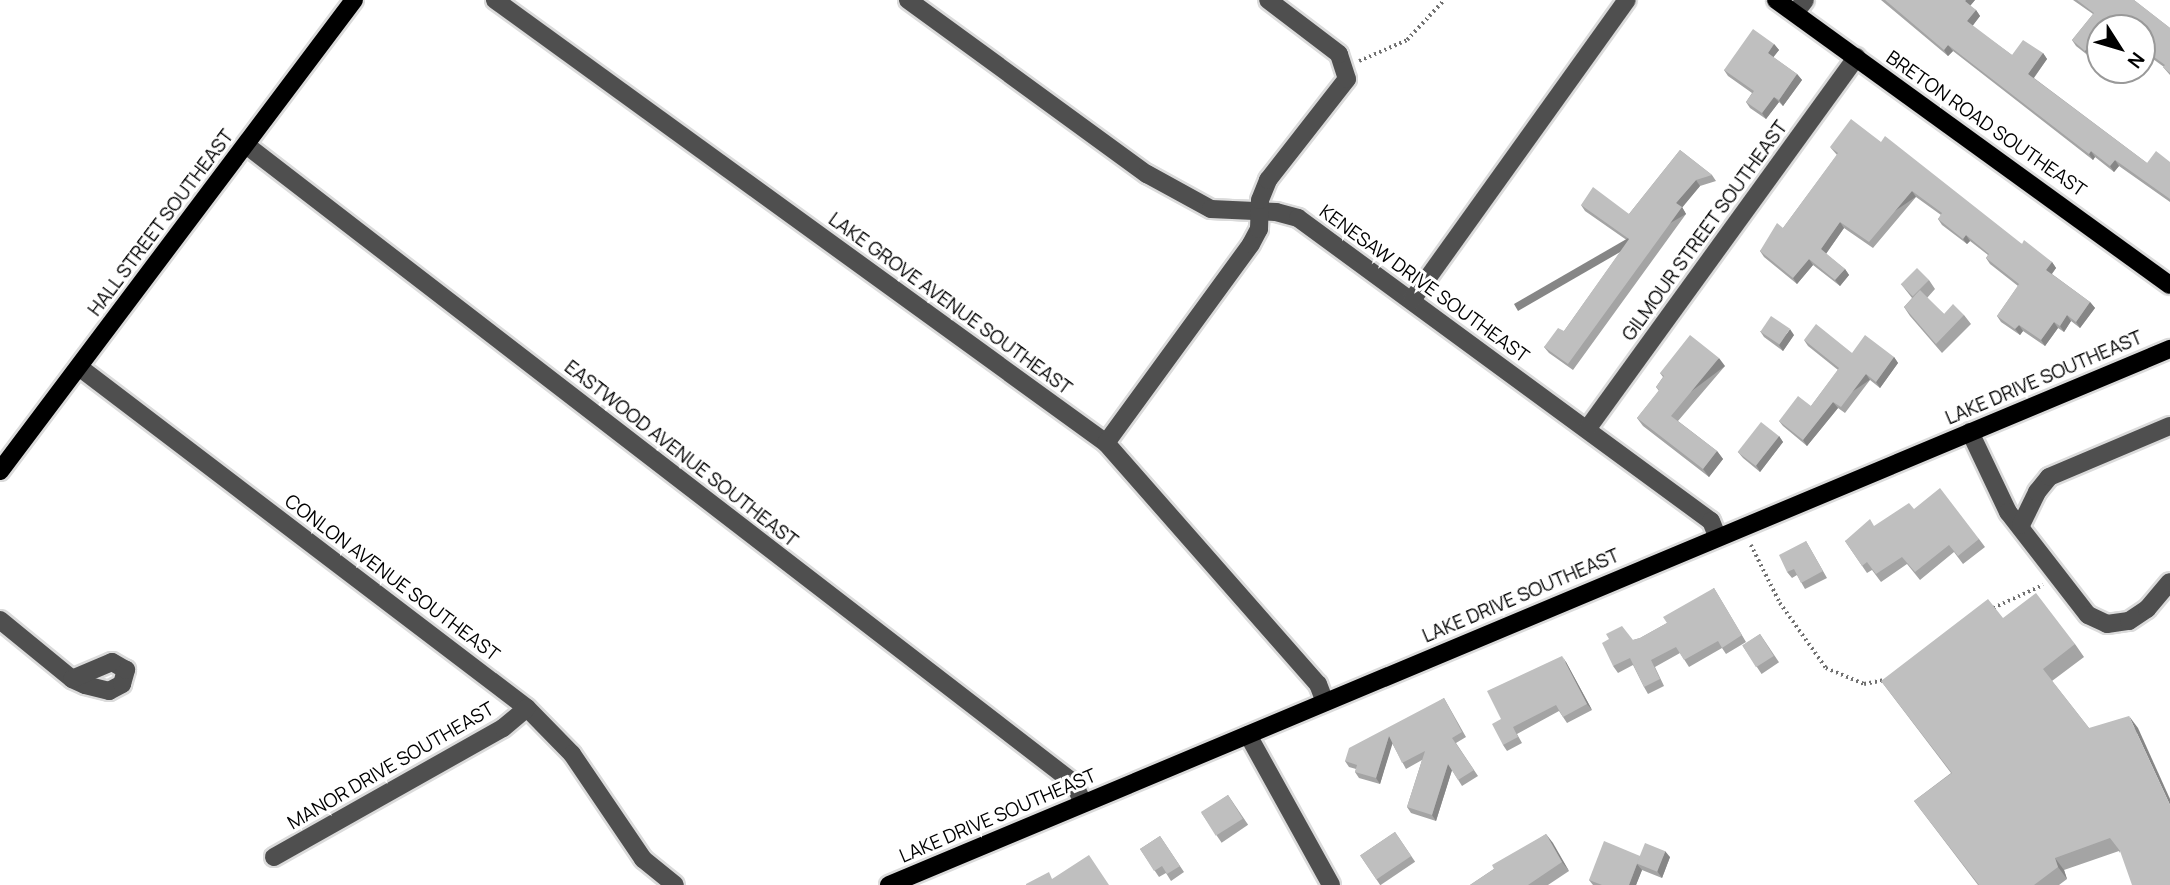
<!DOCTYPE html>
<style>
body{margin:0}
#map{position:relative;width:2170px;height:885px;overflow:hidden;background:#fff;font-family:Manrope,sans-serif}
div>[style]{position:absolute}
.path>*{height:3.5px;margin-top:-1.75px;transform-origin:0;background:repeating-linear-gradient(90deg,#717171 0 2px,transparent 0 5.5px)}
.roads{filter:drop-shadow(2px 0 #dbdbdb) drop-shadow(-2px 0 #dbdbdb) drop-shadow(0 2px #dbdbdb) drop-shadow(0 -2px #dbdbdb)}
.minor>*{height:18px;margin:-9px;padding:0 9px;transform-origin:9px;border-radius:9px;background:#4f4f4f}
.major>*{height:18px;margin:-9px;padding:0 9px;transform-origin:9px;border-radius:9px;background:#000}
.wall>*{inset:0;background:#a4a4a4;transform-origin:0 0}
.shaded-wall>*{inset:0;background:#868686;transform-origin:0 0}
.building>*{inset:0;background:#bfbfbf;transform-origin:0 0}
span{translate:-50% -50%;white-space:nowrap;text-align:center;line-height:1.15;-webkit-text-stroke:6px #fff;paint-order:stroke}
.street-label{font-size:19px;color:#000}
.north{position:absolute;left:2086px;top:14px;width:70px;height:70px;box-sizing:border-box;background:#fff;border:2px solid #999;border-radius:50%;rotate:127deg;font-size:19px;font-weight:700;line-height:28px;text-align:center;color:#000}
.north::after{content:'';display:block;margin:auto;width:24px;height:32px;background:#000;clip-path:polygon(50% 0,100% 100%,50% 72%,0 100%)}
</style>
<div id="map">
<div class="path">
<i style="left:1359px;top:61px;width:52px;rotate:-23.6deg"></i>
<i style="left:1407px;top:40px;width:54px;rotate:-47.2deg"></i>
<i style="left:1751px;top:545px;width:65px;rotate:63.4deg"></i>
<i style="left:1780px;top:603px;width:80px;rotate:54.7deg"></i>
<i style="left:1826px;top:668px;width:41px;rotate:22.8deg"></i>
<i style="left:1864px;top:684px;width:21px;rotate:-11deg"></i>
<i style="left:1993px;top:608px;width:55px;rotate:-24.7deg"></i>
</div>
<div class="roads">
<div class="minor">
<i style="left:495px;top:0;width:755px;rotate:35.94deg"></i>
<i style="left:1106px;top:443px;width:321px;rotate:48.7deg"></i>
<i style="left:1318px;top:684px;width:19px;rotate:69deg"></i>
<i style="left:908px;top:0;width:296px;rotate:36.1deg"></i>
<i style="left:1147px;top:174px;width:73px;rotate:28.7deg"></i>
<i style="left:1211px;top:209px;width:65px;rotate:2.6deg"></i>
<i style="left:1276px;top:212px;width:23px;rotate:15deg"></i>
<i style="left:1298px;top:218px;width:512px;rotate:36.27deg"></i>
<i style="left:1711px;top:521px;width:16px;rotate:68deg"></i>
<i style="left:1795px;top:13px;width:16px;rotate:-52deg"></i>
<i style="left:246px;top:145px;width:1045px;rotate:37.62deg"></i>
<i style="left:1074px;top:783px;width:22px;rotate:66deg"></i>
<i style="left:1412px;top:300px;width:369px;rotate:-54.4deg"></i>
<i style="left:79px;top:367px;width:563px;rotate:37.28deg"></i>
<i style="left:527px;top:708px;width:64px;rotate:45.6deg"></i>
<i style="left:572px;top:754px;width:127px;rotate:55.9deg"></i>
<i style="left:643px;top:859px;width:41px;rotate:39.1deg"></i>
<i style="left:1588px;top:428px;width:458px;rotate:-54.1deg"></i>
<i style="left:1970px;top:432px;width:89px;rotate:64.6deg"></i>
<i style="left:2008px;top:512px;width:130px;rotate:52.2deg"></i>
<i style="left:2088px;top:615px;width:21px;rotate:25deg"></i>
<i style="left:2107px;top:624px;width:22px;rotate:-8deg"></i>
<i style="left:2129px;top:621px;width:22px;rotate:-34deg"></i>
<i style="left:2147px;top:609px;width:35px;rotate:-50deg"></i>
<i style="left:1106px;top:443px;width:246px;rotate:-53.9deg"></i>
<i style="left:1251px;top:244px;width:17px;rotate:-62deg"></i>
<i style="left:1259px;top:229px;width:29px;rotate:-88deg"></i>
<i style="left:1260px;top:200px;width:22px;rotate:-68deg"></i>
<i style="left:1268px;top:180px;width:128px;rotate:-52deg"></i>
<i style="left:1347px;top:79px;width:26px;rotate:-108deg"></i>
<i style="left:1339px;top:54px;width:89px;rotate:-142.7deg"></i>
<i style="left:2021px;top:525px;width:37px;rotate:-64deg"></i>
<i style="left:2037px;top:492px;width:19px;rotate:-51deg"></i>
<i style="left:2049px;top:477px;width:131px;rotate:-22.9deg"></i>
<i style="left:0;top:620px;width:93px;rotate:39.3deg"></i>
<i style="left:72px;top:679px;width:14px;rotate:25deg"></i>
<i style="left:85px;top:685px;width:25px;rotate:14deg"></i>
<i style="left:109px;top:691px;width:15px;rotate:-28deg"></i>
<i style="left:122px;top:684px;width:15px;rotate:-74deg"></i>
<i style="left:126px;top:670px;width:16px;rotate:-150deg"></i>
<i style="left:112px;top:662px;width:43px;rotate:157deg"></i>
<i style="left:1248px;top:735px;width:171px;rotate:61deg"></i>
<i style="left:274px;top:857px;width:263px;rotate:-29.4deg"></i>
<i style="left:503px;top:728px;width:31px;rotate:-40deg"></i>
</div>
<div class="major">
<i style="left:1776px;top:0;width:486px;rotate:35.9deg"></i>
<i style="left:0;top:471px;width:589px;rotate:-53.07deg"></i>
<i style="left:889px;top:885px;width:1389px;rotate:-22.71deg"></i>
</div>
</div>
<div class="wall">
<i style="clip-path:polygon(1881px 0,1975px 0,1970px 6px,1976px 10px,1980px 16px,1972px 26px,2012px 55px,2043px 53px,2047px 59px,2034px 78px,2147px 163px,2170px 162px,2170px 202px,2119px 166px,2114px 172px,2095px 157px,2093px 160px,1953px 51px,1948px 56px)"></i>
<i style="clip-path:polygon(2073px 0,2134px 0,2170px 28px,2170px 75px,2163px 67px,2164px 67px,2142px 51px,2142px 28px,2100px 28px,2100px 44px,2090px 57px,2076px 46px,2072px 40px,2093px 14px)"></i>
<i style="clip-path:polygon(1774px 44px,1779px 50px,1773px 57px,1797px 74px,1802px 80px,1783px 106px,1779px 102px,1766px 119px,1750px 108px,1746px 102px,1752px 93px,1728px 76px,1724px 70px)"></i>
<i style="clip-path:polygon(1830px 147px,2022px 244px,2052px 262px,2056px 268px,2052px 274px,2090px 302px,2095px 308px,2080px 328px,2071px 321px,2064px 332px,2058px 328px,2045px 346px,2023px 331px,2020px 335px,2001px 322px,1997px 316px,2018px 286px,1990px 264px,1986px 258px,1988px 255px,1970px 241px,1967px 244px,1942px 225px,1938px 219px,1941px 215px,1916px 197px,1873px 248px,1844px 228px,1826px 254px,1845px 269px,1849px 275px,1840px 286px,1813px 265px,1797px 284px,1764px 257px,1760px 251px,1783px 228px,1837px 155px)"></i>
<i style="clip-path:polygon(1680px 150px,1712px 175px,1716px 181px,1700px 186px,1682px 207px,1686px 214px,1573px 370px,1549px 353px,1544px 347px,1564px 331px,1628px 241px,1585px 211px,1581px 205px,1629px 214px)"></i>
<i style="clip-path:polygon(1929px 280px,1935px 289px,1927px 298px,1944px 314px,1964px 315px,1971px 324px,1942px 353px,1910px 316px,1904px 307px,1912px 298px,1901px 284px)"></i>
<i style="clip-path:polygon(1760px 331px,1794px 335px,1783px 351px,1764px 337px)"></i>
<i style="clip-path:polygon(1804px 340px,1852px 353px,1894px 357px,1898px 363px,1880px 388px,1870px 380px,1845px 413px,1838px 408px,1807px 446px,1783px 426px,1779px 421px,1811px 406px,1838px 370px,1808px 346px)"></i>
<i style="clip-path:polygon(1725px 366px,1678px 421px,1717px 451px,1723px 459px,1709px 477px,1643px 426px,1637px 418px,1659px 391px,1656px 387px,1663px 377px,1660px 373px)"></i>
<i style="clip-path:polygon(1779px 436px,1783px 442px,1760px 472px,1743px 458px,1738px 452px)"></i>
<i style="clip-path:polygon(1914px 509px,1979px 539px,1985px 547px,1963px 564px,1954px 552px,1920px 580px,1907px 564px,1881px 582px,1872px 570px,1867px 573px,1845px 541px)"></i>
<i style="clip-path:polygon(1806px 541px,1827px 578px,1805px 589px,1797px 575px,1792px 578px,1787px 572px)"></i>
<i style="clip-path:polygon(1714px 588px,1746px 642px,1726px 654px,1722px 648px,1689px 667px,1680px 653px,1655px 667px,1664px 686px,1648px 694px,1644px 687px,1633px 665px,1618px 673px,1613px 666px,1633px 640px,1640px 638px,1667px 623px)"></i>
<i style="clip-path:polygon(2003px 618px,2075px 644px,2084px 657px,2052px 681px,2089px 728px,2138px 728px,2120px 853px,2119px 851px,2064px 870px,2067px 879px,2059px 885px,1978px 885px,1914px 801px,1951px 773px,1881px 681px)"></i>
<i style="left:1760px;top:634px;width:34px;height:21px;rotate:56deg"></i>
<i style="clip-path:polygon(1566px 662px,1592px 710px,1567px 723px,1559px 711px,1517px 734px,1522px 743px,1507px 751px,1503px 745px,1501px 719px)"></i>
<i style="clip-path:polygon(1444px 698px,1466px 737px,1456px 743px,1478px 776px,1462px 786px,1452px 770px,1436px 821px,1411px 813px,1407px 807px,1422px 760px,1406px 769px,1392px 743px,1380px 784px,1359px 778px,1355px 772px,1356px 769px,1349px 767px,1345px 761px)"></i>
<i style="left:1228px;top:795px;width:36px;height:32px;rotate:56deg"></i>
<i style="left:1395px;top:832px;width:36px;height:42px;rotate:56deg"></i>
<i style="clip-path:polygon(1546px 834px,1569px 871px,1548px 885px,1470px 885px)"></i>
<i style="clip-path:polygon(1160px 836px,1184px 872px,1171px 881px,1166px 873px,1159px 877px,1140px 849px)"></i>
<i style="clip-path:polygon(1640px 856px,1670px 857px,1662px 878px,1642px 870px,1636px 885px,1593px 885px,1589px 880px)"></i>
</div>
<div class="shaded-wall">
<i style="clip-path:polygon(1966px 0,1975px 0,1969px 7px,1965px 1px)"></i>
<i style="clip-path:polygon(1976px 10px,1980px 16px,1971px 28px,1967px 21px)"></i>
<i style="clip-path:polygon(2100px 33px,2100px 44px,2090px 57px,2085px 51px)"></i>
<i style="clip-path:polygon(1774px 44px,1779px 50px,1772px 59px,1768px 53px)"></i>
<i style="clip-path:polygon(1948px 45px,1953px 51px,1948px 56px,1944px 50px)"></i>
<i style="clip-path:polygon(2043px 53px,2047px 59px,2032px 80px,2028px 74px)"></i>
<i style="clip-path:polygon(1797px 74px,1802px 80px,1783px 106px,1779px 100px)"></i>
<i style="clip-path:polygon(1774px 97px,1779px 102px,1766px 119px,1762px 113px)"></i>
<i style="clip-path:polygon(2091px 151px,2095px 157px,2093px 160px,2089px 154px)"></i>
<i style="clip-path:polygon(2115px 160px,2119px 166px,2114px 172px,2110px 166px)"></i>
<i style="clip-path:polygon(1696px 180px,1700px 186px,1681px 209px,1676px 203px)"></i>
<i style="left:1912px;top:191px;width:7px;height:67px;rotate:56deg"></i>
<i style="left:1682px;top:207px;width:8px;height:194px;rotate:60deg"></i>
<i style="clip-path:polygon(1840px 222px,1844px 228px,1825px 255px,1821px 249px)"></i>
<i style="clip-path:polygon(1966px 235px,1970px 241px,1967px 244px,1963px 239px)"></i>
<i style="clip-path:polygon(1809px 259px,1813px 265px,1797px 284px,1793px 278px)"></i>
<i style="clip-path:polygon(2052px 262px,2056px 268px,2050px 276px,2046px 270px)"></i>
<i style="clip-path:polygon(1845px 269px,1849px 275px,1840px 286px,1835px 280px)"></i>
<i style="clip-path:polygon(2090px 302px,2095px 308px,2080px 328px,2076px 322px)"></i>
<i style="clip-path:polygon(2067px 315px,2071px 321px,2064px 332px,2060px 326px)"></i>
<i style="clip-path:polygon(2054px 322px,2058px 328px,2045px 346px,2041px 340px)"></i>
<i style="clip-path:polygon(2019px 325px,2023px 331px,2020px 335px,2015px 329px)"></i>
<i style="clip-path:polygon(1790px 329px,1794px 335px,1783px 351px,1779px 345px)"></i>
<i style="clip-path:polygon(1894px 357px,1898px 363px,1880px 388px,1876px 382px)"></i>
<i style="left:1719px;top:358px;width:10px;height:75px;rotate:53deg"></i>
<i style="left:1866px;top:374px;width:7px;height:41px;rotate:56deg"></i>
<i style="clip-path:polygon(1833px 402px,1838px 408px,1807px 446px,1803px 440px)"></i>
<i style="clip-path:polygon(1779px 436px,1783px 442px,1760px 472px,1756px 465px)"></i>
<i style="clip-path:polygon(1717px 451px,1723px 459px,1709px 477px,1703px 469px)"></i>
<i style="clip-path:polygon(1562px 656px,1566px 662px,1592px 710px,1587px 704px)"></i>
<i style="clip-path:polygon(2129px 716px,2138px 728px,2170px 799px,2170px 805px)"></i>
<i style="clip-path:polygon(1389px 736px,1393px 742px,1380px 784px,1376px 778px)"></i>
<i style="clip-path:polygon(1448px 764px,1452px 770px,1436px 821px,1432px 815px)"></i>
<i style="clip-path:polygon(1546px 834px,1553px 843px,1569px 871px,1562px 862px)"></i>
<i style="clip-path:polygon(1665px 851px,1670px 857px,1662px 878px,1657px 871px)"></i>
<i style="clip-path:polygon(1640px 856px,1637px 864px,1642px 870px,1636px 885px,1629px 885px)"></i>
<i style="clip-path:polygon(2055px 858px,2064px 870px,2067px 879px,2058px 867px)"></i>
</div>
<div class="building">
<i style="clip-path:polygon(1885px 0,1966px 0,1965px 1px,1976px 10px,1967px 21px,2012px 55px,2023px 40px,2043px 53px,2028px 74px,2147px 163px,2156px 151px,2170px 162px,2170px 199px,2115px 160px,2110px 166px,2091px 151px,2089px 154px,1948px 45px,1944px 50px)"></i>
<i style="clip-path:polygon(2077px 0,2134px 0,2170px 28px,2170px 73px,2163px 67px,2165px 65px,2142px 48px,2142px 28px,2100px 28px,2100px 33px,2085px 51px,2072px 40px,2094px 13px)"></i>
<i style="clip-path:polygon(1753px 29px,1774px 44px,1768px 53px,1797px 74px,1779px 100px,1774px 97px,1762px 113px,1746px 102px,1754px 91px,1724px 70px)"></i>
<i style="clip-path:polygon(1851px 119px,1881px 142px,1885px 136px,2022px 244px,2024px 240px,2052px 262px,2046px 270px,2090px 302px,2076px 322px,2067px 315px,2060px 326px,2054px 322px,2041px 340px,2019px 325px,2015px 329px,1997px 316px,2019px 284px,1986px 258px,1989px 254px,1966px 235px,1963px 239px,1938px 219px,1942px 213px,1912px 191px,1869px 242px,1840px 222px,1821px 249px,1845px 269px,1835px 280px,1809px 259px,1793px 278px,1760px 251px,1777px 223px,1783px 228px,1838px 153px,1830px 147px)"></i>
<i style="clip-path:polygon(1680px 150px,1712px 175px,1696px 180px,1676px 203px,1682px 207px,1568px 364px,1544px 347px,1558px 328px,1564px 331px,1629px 239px,1581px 205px,1593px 187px,1629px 214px)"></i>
<i style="left:1917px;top:268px;width:17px;height:23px;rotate:45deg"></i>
<i style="clip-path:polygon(1920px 290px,1944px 314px,1953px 304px,1964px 315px,1936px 344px,1904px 307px)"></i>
<i style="left:1771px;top:316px;width:23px;height:19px;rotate:34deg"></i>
<i style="clip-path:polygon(1816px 324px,1852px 353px,1865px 335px,1894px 357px,1876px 382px,1866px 374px,1841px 407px,1833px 402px,1803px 440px,1779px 421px,1798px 396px,1811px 406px,1839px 368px,1804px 340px)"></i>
<i style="clip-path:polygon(1690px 335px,1719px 358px,1671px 416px,1717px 451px,1703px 469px,1637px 418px,1659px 390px,1656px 387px,1664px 376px,1660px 373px)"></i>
<i style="left:1761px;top:422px;width:23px;height:38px;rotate:38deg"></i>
<i style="clip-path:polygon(1940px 488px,1979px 539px,1958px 556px,1949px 545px,1915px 572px,1902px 557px,1876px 574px,1867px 562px,1862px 566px,1845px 541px,1870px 519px,1874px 526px,1909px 503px,1914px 509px)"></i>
<i style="clip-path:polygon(1806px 541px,1823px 571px,1801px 583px,1794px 569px,1787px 572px,1779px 555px)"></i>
<i style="clip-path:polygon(1714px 588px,1742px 635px,1722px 648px,1718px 641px,1684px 660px,1676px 647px,1651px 660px,1660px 679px,1644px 687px,1630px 658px,1613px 666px,1602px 643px,1609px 639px,1606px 634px,1622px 626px,1633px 640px,1640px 638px,1667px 623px,1663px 617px)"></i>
<i style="clip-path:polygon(2036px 593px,2075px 644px,2043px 669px,2089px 728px,2129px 716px,2170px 805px,2170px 885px,2132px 885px,2120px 851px,2110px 838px,2055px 858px,2058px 867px,2034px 885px,1979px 885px,1914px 801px,1952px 773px,1881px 681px,1988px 599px,2003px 618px)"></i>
<i style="left:1760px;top:634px;width:26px;height:21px;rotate:58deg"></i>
<i style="clip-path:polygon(1562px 656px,1587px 704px,1563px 717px,1556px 705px,1513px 727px,1518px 737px,1503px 745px,1492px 724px,1501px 719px,1487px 691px)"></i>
<i style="clip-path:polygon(1444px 698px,1462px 732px,1452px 738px,1474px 770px,1458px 780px,1448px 764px,1432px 815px,1407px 807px,1425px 751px,1402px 763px,1389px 736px,1376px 778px,1355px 772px,1357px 765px,1345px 761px,1349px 748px)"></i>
<i style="left:1228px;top:795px;width:28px;height:32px;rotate:58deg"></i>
<i style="left:1395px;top:832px;width:29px;height:42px;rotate:56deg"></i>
<i style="clip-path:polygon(1546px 834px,1562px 862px,1528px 885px,1470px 885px,1494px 869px,1492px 865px)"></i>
<i style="clip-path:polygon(1160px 836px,1180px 866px,1167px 874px,1162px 866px,1154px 871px,1140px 849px)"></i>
<i style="clip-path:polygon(1604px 841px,1640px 856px,1629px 885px,1602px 885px,1589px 880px)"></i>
<i style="left:1645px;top:843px;width:22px;height:22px;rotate:22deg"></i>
<i style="clip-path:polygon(1089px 855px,1109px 885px,1026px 885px,1026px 884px,1049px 872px,1052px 879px)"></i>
</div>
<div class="street-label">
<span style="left:1986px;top:124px;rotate:35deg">BRETON ROAD SOUTHEAST</span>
<span style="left:161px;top:223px;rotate:-53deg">HALL STREET SOUTHEAST</span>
<span style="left:1705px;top:231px;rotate:-54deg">GILMOUR STREET SOUTHEAST</span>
<span style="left:1424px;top:284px;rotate:36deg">KENESAW DRIVE SOUTHEAST</span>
<span style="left:950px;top:304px;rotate:36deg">LAKE GROVE AVENUE SOUTHEAST</span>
<span style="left:2044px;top:378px;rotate:-23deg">LAKE DRIVE SOUTHEAST</span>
<span style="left:681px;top:454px;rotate:38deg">EASTWOOD AVENUE SOUTHEAST</span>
<span style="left:392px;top:578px;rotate:37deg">CONLON AVENUE SOUTHEAST</span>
<span style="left:1521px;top:596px;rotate:-23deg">LAKE DRIVE SOUTHEAST</span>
<span style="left:391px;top:766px;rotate:-30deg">MANOR DRIVE SOUTHEAST</span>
<span style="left:998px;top:816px;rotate:-23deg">LAKE DRIVE SOUTHEAST</span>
</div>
<div class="north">N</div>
</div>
